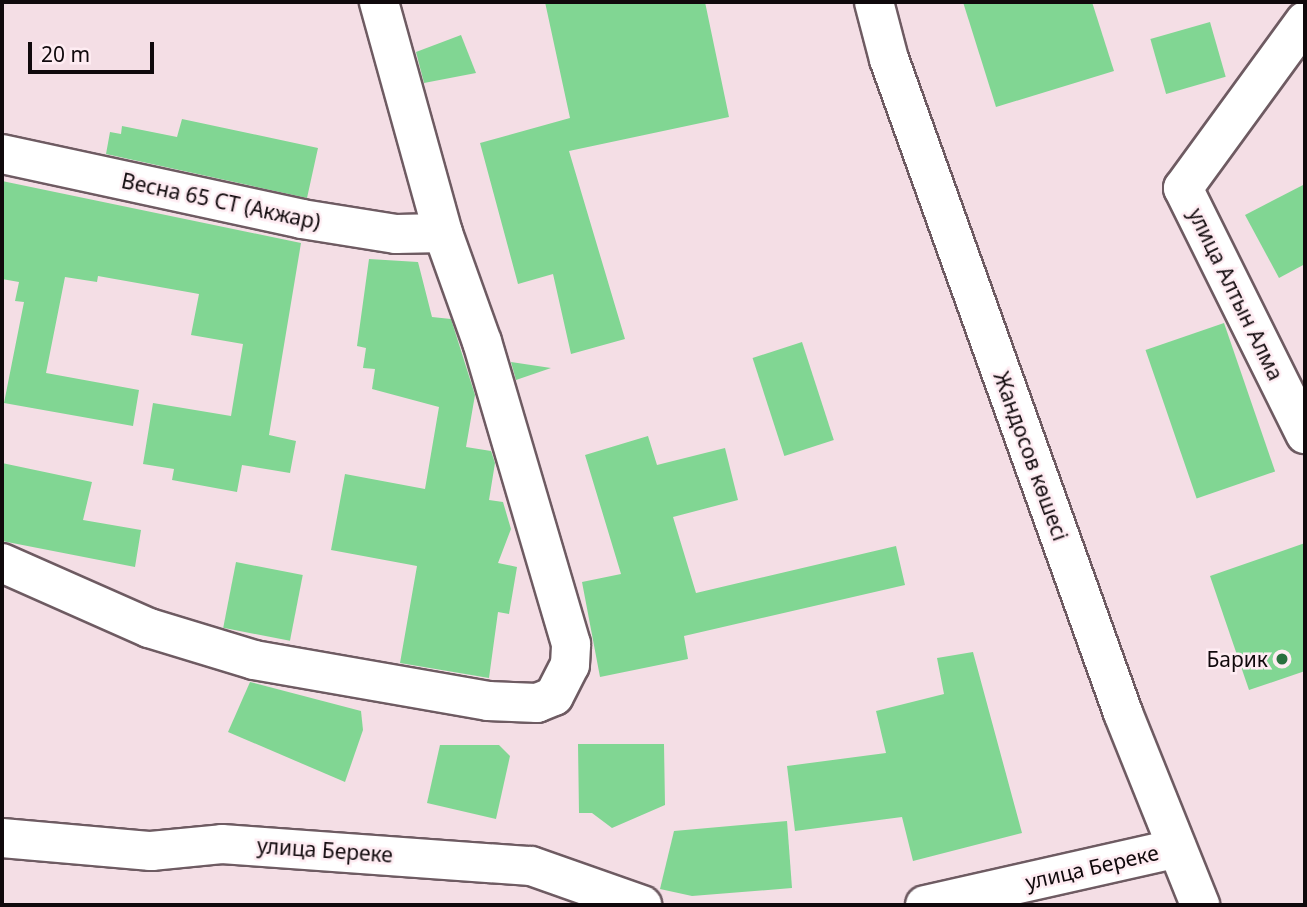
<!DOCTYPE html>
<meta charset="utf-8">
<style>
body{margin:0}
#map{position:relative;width:1307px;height:907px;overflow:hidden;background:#f4dee5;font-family:"Noto Sans",sans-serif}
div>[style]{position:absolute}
.building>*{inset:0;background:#81d693;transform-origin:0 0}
.roads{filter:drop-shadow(2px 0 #6e5b62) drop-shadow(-2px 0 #6e5b62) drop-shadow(0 2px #6e5b62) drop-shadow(0 -2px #6e5b62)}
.minor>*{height:38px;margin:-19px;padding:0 19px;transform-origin:19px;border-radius:19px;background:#fff}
.major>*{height:38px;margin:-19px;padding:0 19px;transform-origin:19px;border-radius:19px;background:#fff}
.dots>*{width:19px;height:19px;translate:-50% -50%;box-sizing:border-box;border:4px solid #feecf2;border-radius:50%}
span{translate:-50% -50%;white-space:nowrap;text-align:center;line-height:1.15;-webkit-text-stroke:5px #feecf2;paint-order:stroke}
.street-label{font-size:21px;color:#10090c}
.poi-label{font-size:21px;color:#10090c}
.right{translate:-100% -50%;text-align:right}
.frame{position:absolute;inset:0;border:4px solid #10090c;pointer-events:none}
.scale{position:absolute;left:28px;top:42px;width:126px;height:32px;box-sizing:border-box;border:4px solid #10090c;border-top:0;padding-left:9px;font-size:21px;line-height:24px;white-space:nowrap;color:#10090c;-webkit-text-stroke:5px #feecf2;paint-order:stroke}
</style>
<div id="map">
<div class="building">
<i style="clip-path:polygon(545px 2px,705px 2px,729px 117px,569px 151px,625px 339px,571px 354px,553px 274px,518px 284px,480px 143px,570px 118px)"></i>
<i style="clip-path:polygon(963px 2px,1092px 2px,1114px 71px,996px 107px)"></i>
<i style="left:1210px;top:22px;width:57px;height:62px;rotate:74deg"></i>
<i style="clip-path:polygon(461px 35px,476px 73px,424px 83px,416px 52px)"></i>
<i style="clip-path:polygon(182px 119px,318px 148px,307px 198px,106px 154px,110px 132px,121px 134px,122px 126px,177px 137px)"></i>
<i style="clip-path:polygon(2px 181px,301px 243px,269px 435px,296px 441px,290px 473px,242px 465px,237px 492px,172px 480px,174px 469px,143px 464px,153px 403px,231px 416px,243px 344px,191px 335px,199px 294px,98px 276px,97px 282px,65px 277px,46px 373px,139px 390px,133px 426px,4px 403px,24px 302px,15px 301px,19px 282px,2px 279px)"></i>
<i style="clip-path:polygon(1305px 184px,1305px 264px,1279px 278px,1245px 215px)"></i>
<i style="clip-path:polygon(369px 259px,418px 262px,432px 317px,451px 319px,475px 395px,466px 447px,491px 451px,495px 463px,489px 500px,503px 502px,511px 529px,498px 563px,517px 567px,509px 614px,498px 612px,489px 678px,400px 663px,417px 566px,331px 550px,345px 474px,425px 489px,439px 407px,372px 389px,375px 369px,363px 368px,366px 348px,357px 346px)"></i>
<i style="left:1224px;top:323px;width:157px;height:83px;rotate:71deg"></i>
<i style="left:802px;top:342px;width:103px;height:52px;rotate:72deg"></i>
<i style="clip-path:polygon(511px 362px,551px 368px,516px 380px)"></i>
<i style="clip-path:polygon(648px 436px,657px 465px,725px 448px,738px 500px,673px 517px,696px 593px,896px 546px,905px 585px,684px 636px,688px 659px,600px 677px,582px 582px,621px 574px,585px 455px)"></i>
<i style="clip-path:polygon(2px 463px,92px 482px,83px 520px,141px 530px,135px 567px,2px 541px)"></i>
<i style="clip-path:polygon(1305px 543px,1305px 671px,1249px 690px,1210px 576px)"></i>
<i style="left:236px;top:562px;width:68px;height:67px;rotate:11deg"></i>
<i style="clip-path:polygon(973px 652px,1022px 833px,913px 861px,902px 817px,795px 831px,787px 766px,886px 753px,876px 711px,944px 694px,937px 658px)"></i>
<i style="clip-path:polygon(250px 682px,361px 711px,363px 730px,345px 782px,228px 732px)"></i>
<i style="clip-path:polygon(578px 744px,664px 744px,665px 805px,612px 828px,592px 813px,579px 813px)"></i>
<i style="clip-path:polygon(440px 745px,499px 745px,510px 756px,496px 819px,427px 803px)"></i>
<i style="clip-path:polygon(787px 821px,792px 888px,692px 896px,660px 889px,674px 831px)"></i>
</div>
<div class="roads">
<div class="minor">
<i style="left:1305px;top:21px;width:207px;rotate:126.1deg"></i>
<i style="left:1183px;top:188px;width:275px;rotate:63.6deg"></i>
<i style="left:2px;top:154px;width:307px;rotate:12.2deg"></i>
<i style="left:302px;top:219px;width:95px;rotate:9.1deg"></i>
<i style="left:396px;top:234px;width:47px;rotate:-1.2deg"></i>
<i style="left:2px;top:563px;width:161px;rotate:23.9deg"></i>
<i style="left:149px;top:628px;width:110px;rotate:16.9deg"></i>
<i style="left:254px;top:660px;width:238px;rotate:9.9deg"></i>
<i style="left:488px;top:701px;width:49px;rotate:2.3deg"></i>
<i style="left:537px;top:703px;width:18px;rotate:-22deg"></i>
<i style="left:554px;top:696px;width:35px;rotate:-63deg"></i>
<i style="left:570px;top:665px;width:21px;rotate:-87deg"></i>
<i style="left:571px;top:644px;width:315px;rotate:-106.4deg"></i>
<i style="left:482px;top:342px;width:116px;rotate:-109.7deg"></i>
<i style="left:443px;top:233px;width:240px;rotate:-105.5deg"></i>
<i style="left:2px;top:838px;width:150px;rotate:5deg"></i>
<i style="left:151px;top:851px;width:71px;rotate:-5.6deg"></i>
<i style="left:222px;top:844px;width:310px;rotate:4.1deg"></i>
<i style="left:531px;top:866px;width:118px;rotate:19.4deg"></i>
<i style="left:925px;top:905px;width:258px;rotate:-12.7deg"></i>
</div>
<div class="major">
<i style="left:874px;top:2px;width:59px;rotate:75.3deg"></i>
<i style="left:889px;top:59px;width:695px;rotate:70.31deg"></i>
<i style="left:1123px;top:713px;width:207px;rotate:68.1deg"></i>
</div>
</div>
<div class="dots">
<i style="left:1282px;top:659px;background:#28703d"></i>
</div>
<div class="street-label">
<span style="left:221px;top:201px;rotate:12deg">Весна 65 СТ (Акжар)</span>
<span style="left:1236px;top:294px;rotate:64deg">улица Алтын Алма</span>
<span style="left:1031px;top:456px;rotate:70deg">Жандосов көшесі</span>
<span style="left:325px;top:850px;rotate:4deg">улица Береке</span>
<span style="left:1092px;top:867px;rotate:-13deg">улица Береке</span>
</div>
<div class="poi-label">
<span class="right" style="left:1268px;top:659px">Барик</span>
</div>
<div class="frame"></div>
<div class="scale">20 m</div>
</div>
